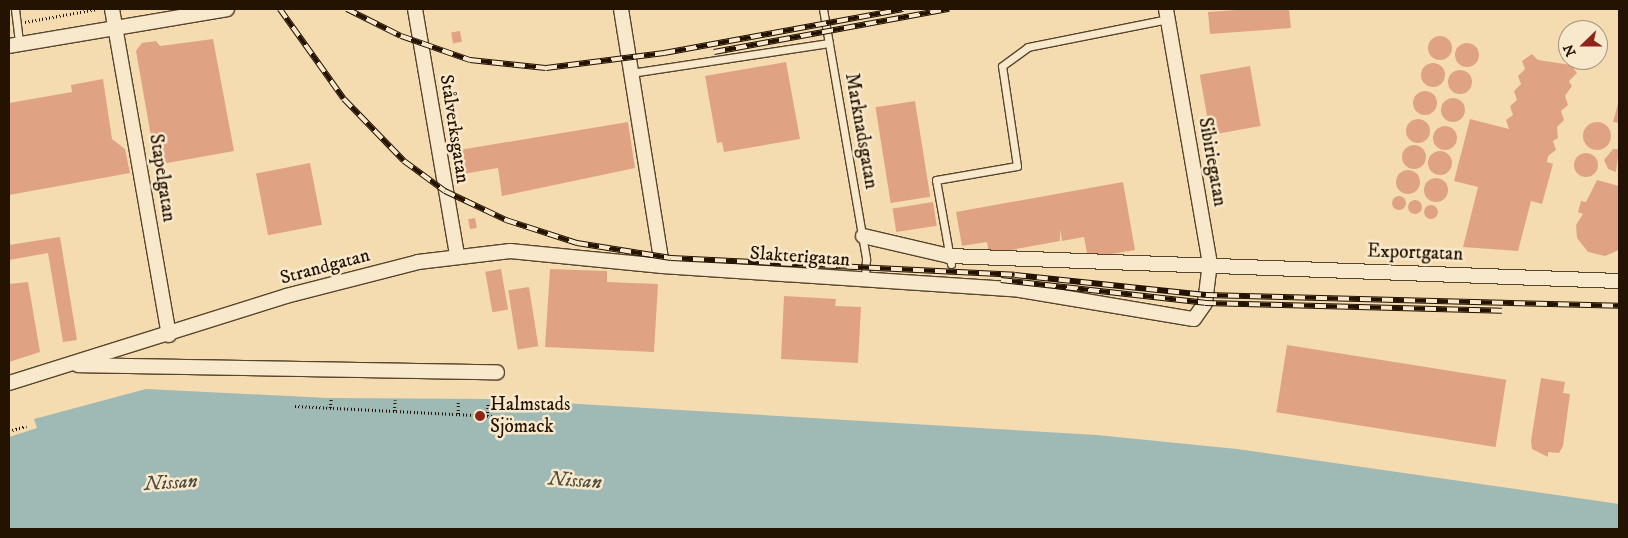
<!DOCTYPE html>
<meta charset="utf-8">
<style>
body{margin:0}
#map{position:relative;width:1628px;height:538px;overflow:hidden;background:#f5dcb0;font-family:"IM FELL DW Pica",serif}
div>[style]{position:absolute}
.water>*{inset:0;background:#9fb9b5}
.building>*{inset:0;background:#dfa383;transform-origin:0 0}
.round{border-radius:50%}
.path>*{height:2.5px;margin-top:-1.25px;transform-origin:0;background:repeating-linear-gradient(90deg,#241301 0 1px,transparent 0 3.5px)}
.roads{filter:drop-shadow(1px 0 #58452d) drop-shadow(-1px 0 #58452d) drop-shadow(0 1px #58452d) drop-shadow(0 -1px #58452d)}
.service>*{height:7px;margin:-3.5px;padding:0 3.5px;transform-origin:3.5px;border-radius:3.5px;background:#f8e8cc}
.minor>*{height:14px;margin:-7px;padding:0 7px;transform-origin:7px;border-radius:7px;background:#f8e8cc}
.rail>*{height:5.5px;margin-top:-2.75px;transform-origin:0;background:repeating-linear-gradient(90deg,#f8e8cc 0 11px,#241301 0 22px);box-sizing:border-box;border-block:1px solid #241301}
.dots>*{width:14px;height:14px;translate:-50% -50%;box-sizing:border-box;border:2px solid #f8e8cc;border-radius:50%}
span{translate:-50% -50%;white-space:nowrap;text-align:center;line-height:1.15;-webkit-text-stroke:5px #f8e8cc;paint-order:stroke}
.street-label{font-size:19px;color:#241301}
.poi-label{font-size:19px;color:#241301}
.left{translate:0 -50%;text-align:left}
.water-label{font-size:20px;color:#4f4d40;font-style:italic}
.frame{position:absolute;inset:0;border:10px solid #241301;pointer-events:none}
.north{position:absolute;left:1558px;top:20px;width:50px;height:50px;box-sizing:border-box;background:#f8e8cc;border:1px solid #a3937b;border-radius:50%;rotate:248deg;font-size:14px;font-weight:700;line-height:20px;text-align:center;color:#241301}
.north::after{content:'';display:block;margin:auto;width:18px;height:22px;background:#8f2418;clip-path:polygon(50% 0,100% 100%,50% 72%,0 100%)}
</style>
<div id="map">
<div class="water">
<i style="clip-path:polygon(146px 389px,328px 398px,497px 399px,1097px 435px,1237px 449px,1619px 504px,1619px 529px,9px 529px,9px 437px,37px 428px,34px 419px)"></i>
</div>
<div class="building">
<i style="clip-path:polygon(1250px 9px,1289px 9px,1291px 28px,1210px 34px,1208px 12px)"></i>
<i style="left:460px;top:31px;width:11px;height:9px;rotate:80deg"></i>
<i class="round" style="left:1428px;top:36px;width:24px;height:24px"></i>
<i style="clip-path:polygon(213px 39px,234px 151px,156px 165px,136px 51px,142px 43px,156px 41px,160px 46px)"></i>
<i class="round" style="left:1455px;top:43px;width:24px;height:24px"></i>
<i style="clip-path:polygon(1532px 54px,1538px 60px,1571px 65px,1577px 73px,1569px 81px,1572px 86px,1565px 96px,1568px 105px,1561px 111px,1564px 120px,1557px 127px,1558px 138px,1553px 141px,1556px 150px,1548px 156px,1547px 162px,1553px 164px,1542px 204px,1531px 201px,1518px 251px,1463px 247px,1478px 187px,1454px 181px,1470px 119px,1509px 129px,1506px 120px,1513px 115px,1510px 106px,1517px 100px,1514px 91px,1521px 84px,1518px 76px,1525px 69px,1522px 61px)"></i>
<i style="clip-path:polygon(786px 62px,800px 139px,724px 152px,722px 142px,717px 143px,705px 76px)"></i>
<i class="round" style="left:1421px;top:63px;width:24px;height:24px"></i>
<i style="left:1250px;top:66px;width:61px;height:51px;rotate:80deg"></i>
<i class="round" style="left:1448px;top:70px;width:24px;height:24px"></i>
<i style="clip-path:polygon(103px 79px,112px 139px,125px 149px,130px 173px,9px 195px,9px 103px,72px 92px,71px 85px)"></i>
<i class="round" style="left:1413px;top:91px;width:24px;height:24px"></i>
<i class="round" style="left:1441px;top:98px;width:24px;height:24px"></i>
<i style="clip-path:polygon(1619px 100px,1619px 123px,1613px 122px)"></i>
<i style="left:915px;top:101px;width:97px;height:40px;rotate:81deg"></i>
<i class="round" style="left:1406px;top:119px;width:24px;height:24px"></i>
<i style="clip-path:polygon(628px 122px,635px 168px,502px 196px,498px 168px,457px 175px,453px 151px)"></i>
<i class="round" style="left:1583px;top:122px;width:28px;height:28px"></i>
<i class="round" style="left:1433px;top:126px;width:24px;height:24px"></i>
<i class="round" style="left:1402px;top:145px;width:24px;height:24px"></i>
<i style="clip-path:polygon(1613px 149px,1619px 149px,1616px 172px,1608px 169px,1604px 160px)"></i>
<i class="round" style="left:1428px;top:151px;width:24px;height:24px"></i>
<i class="round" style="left:1574px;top:153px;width:24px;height:24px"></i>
<i style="left:310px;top:163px;width:63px;height:55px;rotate:79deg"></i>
<i class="round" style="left:1396px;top:170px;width:24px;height:24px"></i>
<i class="round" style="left:1424px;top:178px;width:24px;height:24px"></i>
<i style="clip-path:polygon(1597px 180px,1619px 186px,1619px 250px,1605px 256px,1588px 252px,1577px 238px,1576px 225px,1583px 214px,1578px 212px,1581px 201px,1586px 202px)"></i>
<i style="clip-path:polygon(1123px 182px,1135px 250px,1088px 258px,1084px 237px,1062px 241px,1060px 229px,1060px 241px,989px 254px,987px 242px,962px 246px,956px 212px)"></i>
<i class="round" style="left:1392px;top:196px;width:14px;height:14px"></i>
<i class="round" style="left:1408px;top:200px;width:14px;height:14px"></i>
<i style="left:933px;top:202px;width:24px;height:41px;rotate:81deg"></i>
<i class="round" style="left:1424px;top:205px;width:14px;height:14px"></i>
<i style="left:475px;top:218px;width:10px;height:7px;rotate:79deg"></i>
<i style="clip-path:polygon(60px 237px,77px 340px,63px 342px,48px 253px,9px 260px,9px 245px)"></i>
<i style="left:501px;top:269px;width:41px;height:16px;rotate:80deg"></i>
<i style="clip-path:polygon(550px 269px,607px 271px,607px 282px,658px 284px,654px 352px,545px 347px)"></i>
<i style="clip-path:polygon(28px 282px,40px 352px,9px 362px,9px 284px)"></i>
<i style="left:529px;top:287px;width:60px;height:21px;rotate:81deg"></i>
<i style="clip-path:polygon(784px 296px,836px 299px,835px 306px,861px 307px,858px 363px,781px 359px)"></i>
<i style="left:1287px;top:345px;width:222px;height:68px;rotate:9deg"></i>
<i style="clip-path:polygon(1541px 378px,1565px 382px,1563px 393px,1570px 394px,1563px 446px,1559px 453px,1548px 452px,1548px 457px,1532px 449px,1531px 441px)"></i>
</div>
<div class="path">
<i style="left:25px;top:22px;width:73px;rotate:-10.2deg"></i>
<i style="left:295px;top:406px;width:199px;rotate:2.9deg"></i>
<i style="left:330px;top:408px;width:10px;rotate:-84deg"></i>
<i style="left:394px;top:411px;width:11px;rotate:-85deg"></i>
<i style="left:458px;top:414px;width:13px;rotate:-90deg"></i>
<i style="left:487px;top:416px;width:14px;rotate:-86deg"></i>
<i style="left:9px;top:431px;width:18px;rotate:-16deg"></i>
</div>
<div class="roads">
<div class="service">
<i style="left:15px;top:9px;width:35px;rotate:83deg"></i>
<i style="left:823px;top:9px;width:254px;rotate:80.2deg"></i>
<i style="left:866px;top:259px;width:22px;rotate:93deg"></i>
<i style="left:631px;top:73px;width:200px;rotate:-8.6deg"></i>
<i style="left:951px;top:264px;width:85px;rotate:-100.1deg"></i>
<i style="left:936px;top:180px;width:82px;rotate:-9.8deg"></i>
<i style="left:1017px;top:166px;width:101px;rotate:-98.5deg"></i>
<i style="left:1002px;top:66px;width:32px;rotate:-36deg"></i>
<i style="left:1028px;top:47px;width:143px;rotate:-11.3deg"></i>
</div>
<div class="minor">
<i style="left:112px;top:9px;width:331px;rotate:80.1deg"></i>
<i style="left:415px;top:9px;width:251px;rotate:80.3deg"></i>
<i style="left:621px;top:9px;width:260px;rotate:80.9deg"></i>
<i style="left:9px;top:46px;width:221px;rotate:-9.6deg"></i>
<i style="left:863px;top:236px;width:88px;rotate:13.1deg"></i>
<i style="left:949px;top:256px;width:670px;rotate:2.14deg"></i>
<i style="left:78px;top:365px;width:419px;rotate:1deg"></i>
<i style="left:9px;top:383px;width:290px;rotate:-17.4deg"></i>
<i style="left:286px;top:296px;width:136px;rotate:-14.4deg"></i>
<i style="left:418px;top:262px;width:93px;rotate:-6.8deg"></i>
<i style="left:510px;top:251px;width:153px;rotate:5.6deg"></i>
<i style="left:662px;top:266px;width:359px;rotate:3.8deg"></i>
<i style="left:1020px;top:290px;width:176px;rotate:9.5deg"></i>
<i style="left:1194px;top:319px;width:19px;rotate:-55deg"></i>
<i style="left:1205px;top:303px;width:39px;rotate:-83deg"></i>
<i style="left:1210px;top:264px;width:259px;rotate:-99.8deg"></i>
</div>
</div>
<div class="rail">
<i style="left:280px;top:9px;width:110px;rotate:54.6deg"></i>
<i style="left:344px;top:99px;width:86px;rotate:45.9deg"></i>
<i style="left:404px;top:161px;width:51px;rotate:36.2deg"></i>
<i style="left:445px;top:191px;width:68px;rotate:25.4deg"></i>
<i style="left:506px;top:220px;width:75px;rotate:17.9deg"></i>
<i style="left:577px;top:243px;width:95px;rotate:9.1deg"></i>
<i style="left:671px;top:258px;width:344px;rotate:2.8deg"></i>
<i style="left:1015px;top:275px;width:192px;rotate:6deg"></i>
<i style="left:1206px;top:295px;width:413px;rotate:1.5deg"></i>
<i style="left:347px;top:9px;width:60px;rotate:26.6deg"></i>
<i style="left:401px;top:36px;width:73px;rotate:19.2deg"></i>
<i style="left:470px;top:60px;width:76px;rotate:6deg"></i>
<i style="left:546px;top:68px;width:119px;rotate:-7.2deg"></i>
<i style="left:664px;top:53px;width:243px;rotate:-10.4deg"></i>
<i style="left:714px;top:52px;width:239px;rotate:-10.4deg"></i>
<i style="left:1001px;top:280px;width:205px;rotate:6.4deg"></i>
<i style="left:1205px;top:303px;width:297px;rotate:1.5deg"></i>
</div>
<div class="dots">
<i style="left:480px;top:416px;background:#8f2418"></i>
</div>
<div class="street-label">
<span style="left:454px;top:129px;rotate:81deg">Stålverksgatan</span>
<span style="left:861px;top:131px;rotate:80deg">Marknadsgatan</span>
<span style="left:1212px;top:162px;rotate:80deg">Sibiriegatan</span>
<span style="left:162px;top:178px;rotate:81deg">Stapelgatan</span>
<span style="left:1415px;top:253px;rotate:2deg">Exportgatan</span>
<span style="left:800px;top:257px;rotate:4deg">Slakterigatan</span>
<span style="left:325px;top:267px;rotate:-15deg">Strandgatan</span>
</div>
<div class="poi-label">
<span class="left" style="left:490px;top:416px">Halmstads<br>Sjömack</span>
</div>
<div class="water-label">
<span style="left:575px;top:481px;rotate:4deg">Nissan</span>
<span style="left:171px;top:483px;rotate:-3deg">Nissan</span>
</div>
<div class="frame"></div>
<div class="north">N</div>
</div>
